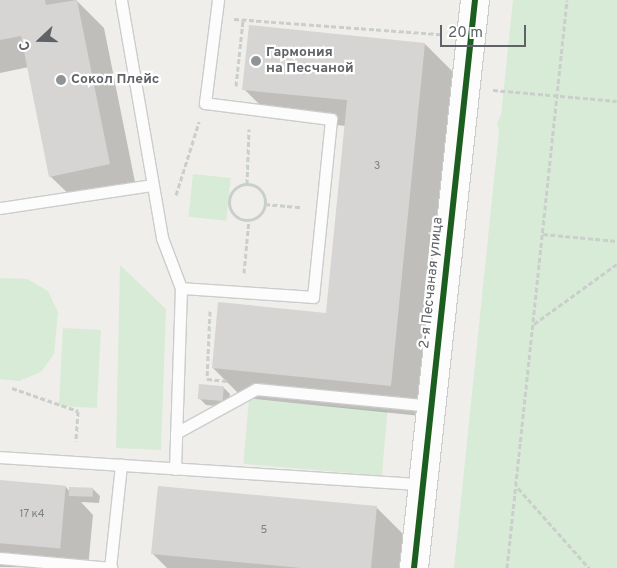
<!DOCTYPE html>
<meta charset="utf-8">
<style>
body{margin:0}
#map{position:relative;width:617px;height:568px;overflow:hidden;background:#efeeea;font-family:Overpass,sans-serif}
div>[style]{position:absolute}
.green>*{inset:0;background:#d8ebd6;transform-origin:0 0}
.shadow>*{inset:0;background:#0003}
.building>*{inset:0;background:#d6d5d3;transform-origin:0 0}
.path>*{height:3px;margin-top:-1.5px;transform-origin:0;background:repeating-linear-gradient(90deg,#cacfcc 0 5px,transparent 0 7.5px)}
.path>.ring{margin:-1.5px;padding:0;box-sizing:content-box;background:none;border:3px solid #cacfcc;border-radius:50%}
.roads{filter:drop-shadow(1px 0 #cbcccc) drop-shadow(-1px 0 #cbcccc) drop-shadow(0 1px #cbcccc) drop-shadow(0 -1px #cbcccc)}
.lane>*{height:11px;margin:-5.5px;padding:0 5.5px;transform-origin:5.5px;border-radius:5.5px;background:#fdfcfc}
.secondary>*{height:28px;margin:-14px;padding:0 14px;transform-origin:14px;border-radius:14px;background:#fdfcfc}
.cycleway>*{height:6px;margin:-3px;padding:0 3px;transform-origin:3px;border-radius:3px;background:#1b5e20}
.dots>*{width:14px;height:14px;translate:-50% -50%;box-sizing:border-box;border:2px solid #fff;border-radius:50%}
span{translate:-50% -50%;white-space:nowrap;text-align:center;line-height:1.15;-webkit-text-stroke:4.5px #fff;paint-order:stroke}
.number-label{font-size:11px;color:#7e8184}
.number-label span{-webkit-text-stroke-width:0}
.poi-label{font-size:14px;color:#5f6368;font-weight:700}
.left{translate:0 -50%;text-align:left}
.street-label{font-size:14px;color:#5f6368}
.north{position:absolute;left:15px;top:15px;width:50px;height:50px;-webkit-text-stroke:4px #fff;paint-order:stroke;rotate:249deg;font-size:14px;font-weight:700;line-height:20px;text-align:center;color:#5f6368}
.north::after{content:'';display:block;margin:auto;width:18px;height:22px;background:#5f6368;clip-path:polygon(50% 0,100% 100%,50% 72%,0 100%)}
.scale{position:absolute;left:440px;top:25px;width:86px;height:22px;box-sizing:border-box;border:2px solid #5f6368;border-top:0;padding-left:6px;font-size:15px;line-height:18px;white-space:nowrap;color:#5f6368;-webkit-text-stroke:4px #fff;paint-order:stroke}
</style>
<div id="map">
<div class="green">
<i style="clip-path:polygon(513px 0,617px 0,617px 568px,454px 568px,499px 131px,497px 124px,501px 115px)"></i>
<i style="left:193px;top:174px;width:38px;height:43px;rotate:6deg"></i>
<i style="clip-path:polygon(120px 265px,166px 309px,161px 450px,116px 448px)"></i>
<i style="clip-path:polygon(0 278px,27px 279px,48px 291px,58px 312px,54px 354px,41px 372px,19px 381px,0 379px)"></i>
<i style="left:63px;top:328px;width:38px;height:78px;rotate:3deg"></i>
<i style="left:249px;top:399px;width:139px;height:65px;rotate:5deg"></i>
</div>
<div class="shadow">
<i style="clip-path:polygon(0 0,76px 0,104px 28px,137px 192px,78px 203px,50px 176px,29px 67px,0 73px)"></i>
<i style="clip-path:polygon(250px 26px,425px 44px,455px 74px,421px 416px,243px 398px,213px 368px,327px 314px,346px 126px,274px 119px,244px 89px)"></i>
<i style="clip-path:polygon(223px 387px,230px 394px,228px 407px,206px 405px,199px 398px)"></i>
<i style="clip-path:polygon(0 481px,66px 487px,70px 492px,93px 489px,100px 496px,99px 503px,81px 502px,93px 515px,88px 568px,0 567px)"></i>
<i style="clip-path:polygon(376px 507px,404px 535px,401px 568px,167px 568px,153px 554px)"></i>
</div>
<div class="building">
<i style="clip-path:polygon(0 0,45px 0,46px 5px,77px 0,110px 164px,49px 177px,21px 36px,0 40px)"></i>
<i style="clip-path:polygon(249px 25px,425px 43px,391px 386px,212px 368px,218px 302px,326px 313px,327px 302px,347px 100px,242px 90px)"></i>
<i style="left:199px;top:384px;width:25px;height:15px;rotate:5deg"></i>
<i style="left:0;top:480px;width:66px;height:63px;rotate:5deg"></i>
<i style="clip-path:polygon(158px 486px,377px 506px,371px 568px,301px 568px,151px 554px)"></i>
<i style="left:69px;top:487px;width:24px;height:9px;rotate:2deg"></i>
</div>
<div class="path">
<i style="left:234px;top:19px;width:207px;rotate:4.2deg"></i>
<i style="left:236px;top:86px;width:66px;rotate:-83.9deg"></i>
<i style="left:493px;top:90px;width:124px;rotate:5.1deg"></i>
<i style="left:247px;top:184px;width:55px;rotate:-87.9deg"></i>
<i class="ring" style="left:229px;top:184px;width:33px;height:33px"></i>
<i style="left:176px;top:195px;width:77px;rotate:-72.5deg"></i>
<i style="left:265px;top:204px;width:36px;rotate:5deg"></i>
<i style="left:543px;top:234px;width:74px;rotate:5.4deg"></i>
<i style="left:244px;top:273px;width:54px;rotate:-84.7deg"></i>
<i style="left:210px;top:311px;width:68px;rotate:92.5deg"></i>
<i style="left:207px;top:379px;width:20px;rotate:6deg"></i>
<i style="left:534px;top:324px;width:102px;rotate:-35.9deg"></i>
<i style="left:12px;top:388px;width:70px;rotate:19.2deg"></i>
<i style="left:78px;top:411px;width:30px;rotate:94deg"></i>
<i style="left:518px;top:488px;width:107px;rotate:48.4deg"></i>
<i style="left:507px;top:568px;width:571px;rotate:-83.97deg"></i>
</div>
<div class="roads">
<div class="lane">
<i style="left:121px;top:0;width:242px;rotate:80.2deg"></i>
<i style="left:162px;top:238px;width:53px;rotate:69.2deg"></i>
<i style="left:181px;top:288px;width:181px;rotate:91.9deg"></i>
<i style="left:0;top:208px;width:154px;rotate:-8.6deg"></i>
<i style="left:181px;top:288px;width:132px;rotate:3.9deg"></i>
<i style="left:313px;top:297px;width:179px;rotate:-84.2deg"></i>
<i style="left:331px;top:119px;width:127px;rotate:-172.8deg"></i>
<i style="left:205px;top:103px;width:104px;rotate:-82.8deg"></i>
<i style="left:176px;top:433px;width:91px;rotate:-28.8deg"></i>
<i style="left:256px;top:389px;width:177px;rotate:5.5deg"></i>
<i style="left:0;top:457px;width:424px;rotate:3.7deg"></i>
<i style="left:0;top:558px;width:112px;rotate:5.1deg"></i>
<i style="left:110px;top:568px;width:104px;rotate:-83.9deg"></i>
</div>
<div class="secondary">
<i style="left:414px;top:568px;width:571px;rotate:-83.87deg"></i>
</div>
</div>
<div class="cycleway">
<i style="left:414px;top:568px;width:571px;rotate:-83.87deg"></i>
</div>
<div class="dots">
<i style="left:256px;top:61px;background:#919496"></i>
<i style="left:61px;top:80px;background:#919496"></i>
</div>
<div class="number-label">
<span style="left:377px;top:166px">3</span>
<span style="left:32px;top:514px">17 к4</span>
<span style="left:264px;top:530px">5</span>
</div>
<div class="poi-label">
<span class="left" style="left:266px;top:61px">Гармония<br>на Песчаной</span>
<span class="left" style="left:71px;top:80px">Сокол Плейс</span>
</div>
<div class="street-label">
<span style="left:432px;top:283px;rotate:-84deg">2-я Песчаная улица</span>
</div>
<div class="north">С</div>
<div class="scale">20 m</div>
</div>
